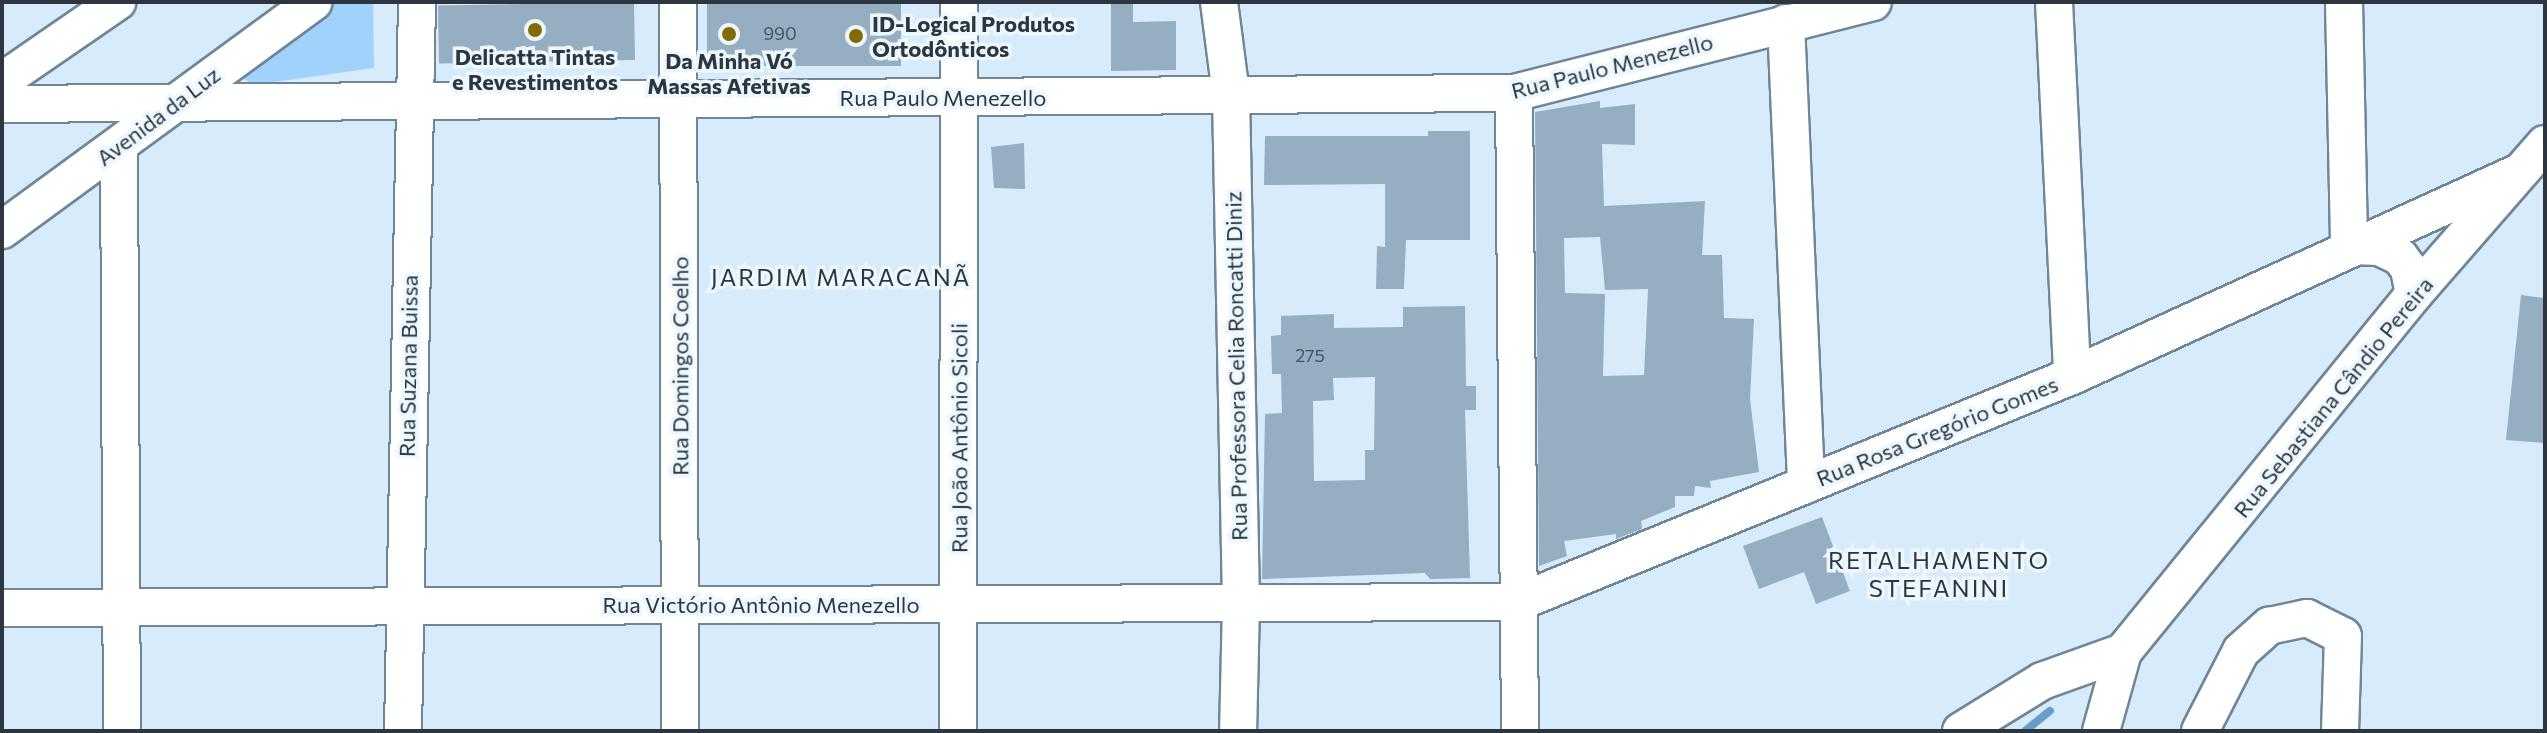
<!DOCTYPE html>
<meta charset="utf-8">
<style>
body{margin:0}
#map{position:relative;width:2547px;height:733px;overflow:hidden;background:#d7ebfb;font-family:Commissioner,sans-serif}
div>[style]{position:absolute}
.green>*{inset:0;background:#a0d2fb}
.stream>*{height:8px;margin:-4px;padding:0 4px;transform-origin:4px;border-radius:4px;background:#679dc7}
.building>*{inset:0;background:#96aec1;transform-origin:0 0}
.roads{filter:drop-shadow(2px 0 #6f8698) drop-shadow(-2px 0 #6f8698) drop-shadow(0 2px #6f8698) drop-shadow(0 -2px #6f8698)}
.minor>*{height:36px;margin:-18px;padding:0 18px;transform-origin:18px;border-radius:18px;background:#fff}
.dots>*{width:22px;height:22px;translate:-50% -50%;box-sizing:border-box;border:4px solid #edf7ff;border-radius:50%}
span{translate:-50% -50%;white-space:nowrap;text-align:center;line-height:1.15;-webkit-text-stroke:7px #edf7ff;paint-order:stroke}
.number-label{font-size:18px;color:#47545f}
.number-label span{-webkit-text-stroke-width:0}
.poi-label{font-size:22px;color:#2d363e;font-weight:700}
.left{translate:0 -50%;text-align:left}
.street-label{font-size:22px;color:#2d363e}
.neighbourhood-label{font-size:24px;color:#2d363e;letter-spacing:2px}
.frame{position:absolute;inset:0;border:4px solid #2d363e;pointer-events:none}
</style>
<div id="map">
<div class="green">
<i style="clip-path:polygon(336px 2px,373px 2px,374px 68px,253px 85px,240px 76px)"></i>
</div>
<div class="stream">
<i style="left:2025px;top:731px;width:32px;rotate:-39deg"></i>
</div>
<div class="building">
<i style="left:634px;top:2px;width:58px;height:196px;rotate:89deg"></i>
<i style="left:707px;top:2px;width:194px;height:64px"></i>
<i style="clip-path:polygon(1111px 2px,1133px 2px,1133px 22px,1176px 21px,1176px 70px,1111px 71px)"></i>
<i style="clip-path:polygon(evenodd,1600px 101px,1600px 108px,1635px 104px,1635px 145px,1602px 144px,1604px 206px,1705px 201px,1702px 255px,1722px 255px,1724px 318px,1754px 319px,1750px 399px,1759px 472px,1710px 481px,1711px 488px,1695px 486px,1694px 496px,1675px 496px,1675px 507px,1641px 521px,1642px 529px,1616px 539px,1616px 534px,1564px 541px,1567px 556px,1539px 566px,1535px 112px,1600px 101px,1600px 237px,1605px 290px,1648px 289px,1644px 375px,1603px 376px,1605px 294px,1565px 293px,1564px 238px,1600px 237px)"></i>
<i style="clip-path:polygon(1428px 131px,1470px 131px,1470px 240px,1406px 240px,1404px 289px,1376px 289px,1377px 246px,1385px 247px,1385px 184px,1264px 185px,1265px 136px,1428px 136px)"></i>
<i style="clip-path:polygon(1024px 143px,1025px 189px,994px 188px,991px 147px)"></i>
<i style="clip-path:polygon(2521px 295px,2545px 298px,2545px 443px,2506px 440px)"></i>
<i style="clip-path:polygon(evenodd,1465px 306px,1466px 386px,1476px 386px,1476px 410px,1465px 410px,1470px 578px,1430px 579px,1425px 573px,1262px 579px,1265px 414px,1282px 413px,1281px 374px,1272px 374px,1271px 336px,1281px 335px,1281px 316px,1334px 314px,1334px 328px,1403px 327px,1403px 307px,1465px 306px,1375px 377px,1374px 450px,1365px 450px,1365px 480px,1314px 481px,1313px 401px,1334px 400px,1333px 378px,1375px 377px)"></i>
<i style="clip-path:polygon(1822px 517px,1850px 591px,1816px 604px,1804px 572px,1759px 589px,1743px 546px)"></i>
</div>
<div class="roads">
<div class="minor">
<i style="left:678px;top:2px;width:729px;rotate:89.84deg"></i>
<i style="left:1219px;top:2px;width:94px;rotate:82.6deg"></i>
<i style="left:1231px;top:95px;width:508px;rotate:88.87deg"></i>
<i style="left:1241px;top:603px;width:128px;rotate:91.3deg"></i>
<i style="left:2054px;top:2px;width:374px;rotate:87.2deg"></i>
<i style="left:2344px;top:2px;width:244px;rotate:88.8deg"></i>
<i style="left:1786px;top:23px;width:462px;rotate:87.5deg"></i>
<i style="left:2px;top:81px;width:140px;rotate:-34.5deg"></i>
<i style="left:1514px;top:93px;width:638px;rotate:89.46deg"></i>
<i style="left:2px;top:104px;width:1512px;rotate:-0.42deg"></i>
<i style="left:1514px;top:93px;width:370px;rotate:-14.2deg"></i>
<i style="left:119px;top:147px;width:584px;rotate:89.71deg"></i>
<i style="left:2px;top:230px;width:386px;rotate:-36.2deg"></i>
<i style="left:2349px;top:246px;width:30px;rotate:2deg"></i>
<i style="left:2379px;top:247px;width:23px;rotate:25deg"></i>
<i style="left:2400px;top:257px;width:15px;rotate:53deg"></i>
<i style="left:2409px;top:269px;width:25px;rotate:79deg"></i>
<i style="left:2px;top:608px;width:1517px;rotate:-0.23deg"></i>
<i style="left:1519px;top:602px;width:597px;rotate:-22.23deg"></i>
<i style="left:2072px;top:376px;width:491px;rotate:-24.5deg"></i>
<i style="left:403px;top:731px;width:729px;rotate:-88.9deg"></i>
<i style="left:958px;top:731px;width:729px;rotate:-89.92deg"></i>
<i style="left:1961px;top:731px;width:95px;rotate:-31.7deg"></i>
<i style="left:2042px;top:681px;width:86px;rotate:-19.7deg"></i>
<i style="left:2101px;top:731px;width:82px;rotate:-74.4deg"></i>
<i style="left:2123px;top:652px;width:461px;rotate:-50.9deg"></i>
<i style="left:2414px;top:294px;width:199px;rotate:-48.9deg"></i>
<i style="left:2200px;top:731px;width:90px;rotate:-62.9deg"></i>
<i style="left:2241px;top:651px;width:38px;rotate:-42deg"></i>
<i style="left:2269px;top:626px;width:39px;rotate:-12deg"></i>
<i style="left:2307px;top:618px;width:40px;rotate:26.6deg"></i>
<i style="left:2343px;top:636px;width:95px;rotate:91.8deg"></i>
</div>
</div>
<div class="dots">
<i style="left:535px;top:30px;background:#836a05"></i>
<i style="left:729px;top:34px;background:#836a05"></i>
<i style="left:856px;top:36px;background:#836a05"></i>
</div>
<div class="number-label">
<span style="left:780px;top:33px">990</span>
<span style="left:1310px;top:355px">275</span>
</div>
<div class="poi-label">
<span class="left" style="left:872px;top:36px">ID-Logical Produtos<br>Ortodônticos</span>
<span style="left:535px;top:69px">Delicatta Tintas<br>e Revestimentos</span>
<span style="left:729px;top:73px">Da Minha Vó<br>Massas Afetivas</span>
</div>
<div class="street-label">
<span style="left:1612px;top:66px;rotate:-14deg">Rua Paulo Menezello</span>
<span style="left:943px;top:98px">Rua Paulo Menezello</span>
<span style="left:158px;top:116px;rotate:-37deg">Avenida da Luz</span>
<span style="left:408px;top:366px;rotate:-89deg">Rua Suzana Buissa</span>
<span style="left:680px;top:366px;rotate:-90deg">Rua Domingos Coelho</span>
<span style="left:1236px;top:366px;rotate:-91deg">Rua Professora Celia Roncatti Diniz</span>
<span style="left:2333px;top:397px;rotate:-51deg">Rua Sebastiana Cândio Pereira</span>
<span style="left:1937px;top:431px;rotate:-22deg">Rua Rosa Gregório Gomes</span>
<span style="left:959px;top:438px;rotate:-90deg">Rua João Antônio Sicoli</span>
<span style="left:761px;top:605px">Rua Victório Antônio Menezello</span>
</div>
<div class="neighbourhood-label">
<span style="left:841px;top:277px">JARDIM MARACANÃ</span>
<span style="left:1939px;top:574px">RETALHAMENTO<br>STEFANINI</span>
</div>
<div class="frame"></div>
</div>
